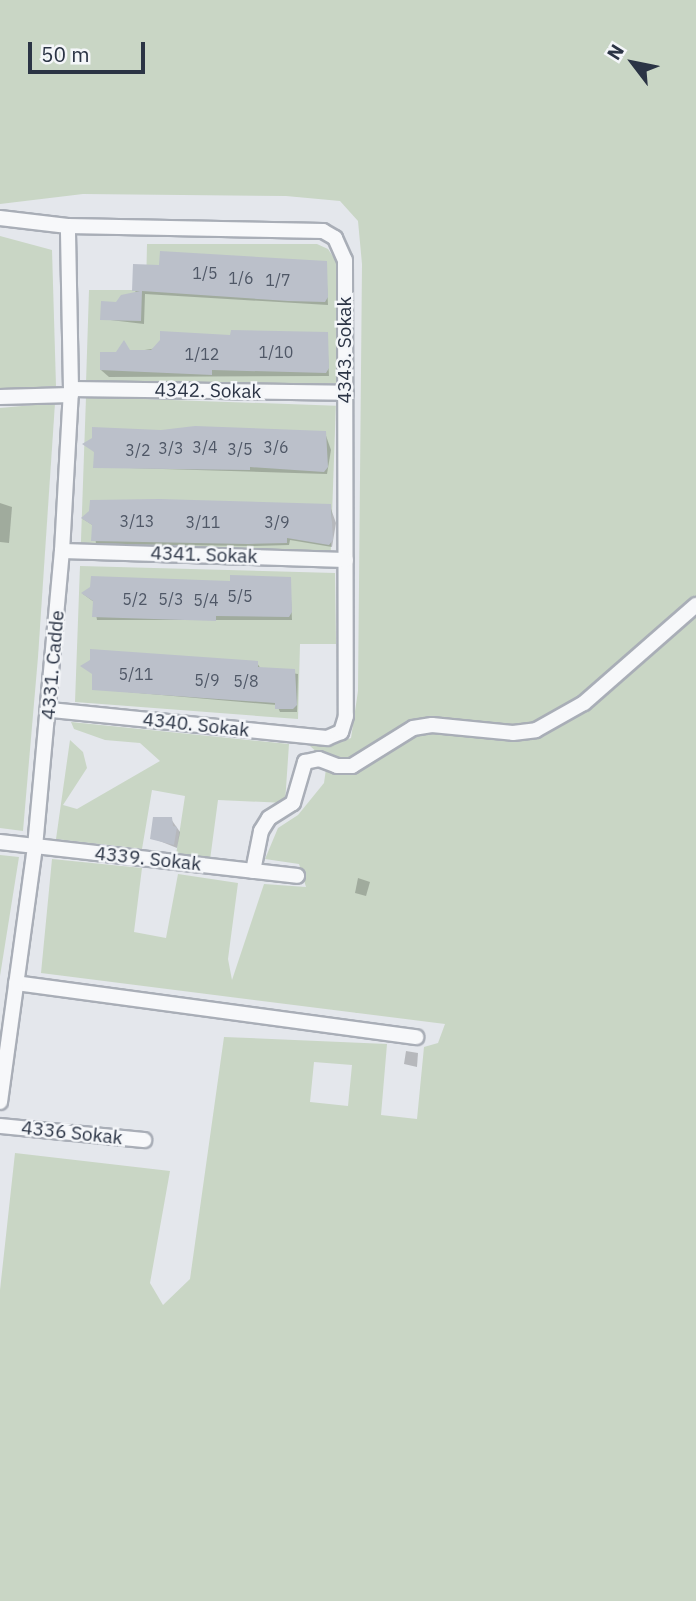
<!DOCTYPE html>
<style>
body{margin:0}
#map{position:relative;width:696px;height:1601px;overflow:hidden;background:#e4e7ec;font-family:"IBM Plex Sans",sans-serif}
div>[style]{position:absolute}
.green>*{inset:0;background:#c9d6c5;transform-origin:0 0}
.shadow>*{inset:0;background:#0003}
.building>*{inset:0;background:#bbc0ca}
.roads{filter:drop-shadow(2px 0 #a9aeb7) drop-shadow(-2px 0 #a9aeb7) drop-shadow(0 2px #a9aeb7) drop-shadow(0 -2px #a9aeb7)}
.minor>*{height:14px;margin:-7px;padding:0 7px;transform-origin:7px;border-radius:7px;background:#f7f8fa}
span{translate:-50% -50%;white-space:nowrap;text-align:center;line-height:1.15;-webkit-text-stroke:5px #f4f6f9;paint-order:stroke}
.number-label{font-size:16px;color:#4f5766}
.number-label span{-webkit-text-stroke-width:0}
.street-label{font-size:19px;color:#2b3445}
.north{position:absolute;left:598px;top:28px;width:70px;height:70px;-webkit-text-stroke:5px #f4f6f9;paint-order:stroke;rotate:302deg;font-size:19px;font-weight:700;line-height:28px;text-align:center;color:#2b3445}
.north::after{content:'';display:block;margin:auto;width:24px;height:32px;background:#2b3445;clip-path:polygon(50% 0,100% 100%,50% 72%,0 100%)}
.scale{position:absolute;left:28px;top:42px;width:117px;height:32px;box-sizing:border-box;border:4px solid #2b3445;border-top:0;padding-left:9px;font-size:21px;line-height:24px;white-space:nowrap;color:#2b3445;-webkit-text-stroke:5px #f4f6f9;paint-order:stroke}
</style>
<div id="map">
<div class="green">
<i style="clip-path:polygon(0 0,696px 0,696px 597px,580px 698px,527px 728px,407px 720px,377px 746px,346px 763px,319px 754px,310px 746px,330px 746px,351px 738px,358px 691px,362px 264px,358px 221px,340px 201px,286px 196px,83px 194px,0 204px)"></i>
<i style="clip-path:polygon(0 236px,52px 250px,56px 386px,0 390px)"></i>
<i style="clip-path:polygon(147px 244px,317px 244px,328px 249px,338px 264px,337px 383px,86px 383px,89px 290px,146px 290px)"></i>
<i style="left:86px;top:397px;width:250px;height:149px;rotate:2deg"></i>
<i style="clip-path:polygon(55px 403px,38px 657px,23px 831px,0 828px,0 408px)"></i>
<i style="clip-path:polygon(80px 566px,335px 573px,336px 644px,300px 644px,298px 719px,75px 702px)"></i>
<i style="clip-path:polygon(evenodd,696px 612px,696px 1601px,0 1601px,0 1290px,15px 1153px,170px 1171px,150px 1283px,163px 1305px,190px 1279px,224px 1037px,387px 1044px,381px 1115px,417px 1119px,424px 1047px,438px 1043px,445px 1024px,41px 973px,52px 859px,142px 868px,134px 932px,166px 938px,178px 874px,238px 883px,228px 959px,232px 980px,264px 884px,306px 887px,299px 864px,265px 859px,278px 828px,298px 815px,324px 783px,326px 769px,348px 773px,413px 736px,435px 730px,502px 741px,544px 732px,578px 716px,696px 612px,314px 1062px,352px 1065px,348px 1106px,310px 1102px,314px 1062px)"></i>
<i style="clip-path:polygon(71px 722px,289px 744px,285px 803px,218px 800px,210px 860px,176px 855px,185px 796px,152px 790px,142px 849px,56px 839px,70px 740px,83px 752px,87px 768px,63px 805px,77px 809px,160px 761px,140px 743px,105px 740px,74px 729px)"></i>
<i style="clip-path:polygon(0 855px,19px 857px,0 976px)"></i>
</div>
<div class="shadow">
<i style="clip-path:polygon(326px 263px,328px 305px,145px 294px,144px 324px,102px 319px,137px 293px,134px 290px,160px 267px)"></i>
<i style="clip-path:polygon(327px 334px,329px 376px,109px 377px,101px 370px,131px 352px,232px 337px)"></i>
<i style="clip-path:polygon(161px 432px,325px 433px,331px 450px,327px 474px,95px 467px,93px 439px)"></i>
<i style="clip-path:polygon(0 503px,12px 507px,9px 543px,0 542px)"></i>
<i style="clip-path:polygon(330px 506px,336px 523px,332px 547px,290px 540px,289px 545px,253px 546px,96px 544px,94px 526px,83px 519px)"></i>
<i style="clip-path:polygon(290px 578px,292px 620px,97px 620px,94px 602px,83px 594px)"></i>
<i style="clip-path:polygon(257px 663px,261px 669px,298px 674px,297px 712px,280px 712px,277px 705px,93px 689px)"></i>
<i style="clip-path:polygon(171px 819px,180px 832px,177px 848px,152px 838px)"></i>
<i style="clip-path:polygon(358px 878px,370px 882px,366px 896px,355px 893px)"></i>
<i style="clip-path:polygon(406px 1051px,418px 1053px,417px 1067px,404px 1064px)"></i>
</div>
<div class="building">
<i style="clip-path:polygon(160px 251px,327px 261px,328px 297px,325px 302px,288px 301px,142px 291px,141px 321px,100px 320px,101px 301px,116px 302px,121px 295px,140px 291px,132px 291px,133px 264px,159px 265px)"></i>
<i style="clip-path:polygon(231px 330px,328px 332px,329px 368px,326px 373px,212px 370px,212px 375px,100px 370px,100px 352px,116px 352px,124px 340px,130px 350px,151px 350px,160px 340px,160px 331px,230px 335px)"></i>
<i style="clip-path:polygon(195px 426px,326px 431px,328px 467px,324px 472px,250px 467px,250px 470px,93px 468px,94px 452px,82px 444px,92px 438px,92px 427px,161px 430px)"></i>
<i style="clip-path:polygon(159px 499px,331px 504px,333px 540px,329px 545px,287px 538px,287px 543px,248px 544px,91px 541px,92px 525px,81px 518px,89px 511px,90px 500px)"></i>
<i style="clip-path:polygon(230px 575px,291px 577px,292px 612px,289px 617px,216px 616px,216px 621px,92px 617px,93px 601px,81px 593px,90px 587px,91px 576px,230px 581px)"></i>
<i style="clip-path:polygon(90px 649px,258px 661px,258px 667px,295px 669px,297px 705px,293px 709px,275px 709px,275px 703px,92px 690px,92px 674px,80px 666px,90px 660px)"></i>
<i style="clip-path:polygon(153px 817px,172px 817px,173px 826px,177px 827px,174px 845px,150px 839px)"></i>
</div>
<div class="roads">
<div class="minor">
<i style="left:0;top:218px;width:68px;rotate:6.7deg"></i>
<i style="left:68px;top:226px;width:255px;rotate:1.1deg"></i>
<i style="left:323px;top:231px;width:14px;rotate:30deg"></i>
<i style="left:335px;top:238px;width:24px;rotate:66deg"></i>
<i style="left:345px;top:260px;width:456px;rotate:89.9deg"></i>
<i style="left:346px;top:716px;width:17px;rotate:107deg"></i>
<i style="left:341px;top:732px;width:15px;rotate:157deg"></i>
<i style="left:327px;top:738px;width:279px;rotate:-174.2deg"></i>
<i style="left:71px;top:389px;width:275px;rotate:0.8deg"></i>
<i style="left:0;top:397px;width:71px;rotate:-1.6deg"></i>
<i style="left:62px;top:551px;width:284px;rotate:1.8deg"></i>
<i style="left:0;top:842px;width:299px;rotate:6.5deg"></i>
<i style="left:253px;top:871px;width:41px;rotate:-78.7deg"></i>
<i style="left:261px;top:831px;width:15px;rotate:-58deg"></i>
<i style="left:269px;top:818px;width:28px;rotate:-32deg"></i>
<i style="left:293px;top:803px;width:43px;rotate:-73.7deg"></i>
<i style="left:305px;top:762px;width:14px;rotate:-12deg"></i>
<i style="left:319px;top:759px;width:19px;rotate:21deg"></i>
<i style="left:337px;top:766px;width:15px"></i>
<i style="left:352px;top:766px;width:72px;rotate:-31.9deg"></i>
<i style="left:413px;top:728px;width:19px;rotate:-9deg"></i>
<i style="left:432px;top:725px;width:81px;rotate:5.6deg"></i>
<i style="left:513px;top:733px;width:23px;rotate:-7deg"></i>
<i style="left:536px;top:730px;width:55px;rotate:-29.4deg"></i>
<i style="left:584px;top:703px;width:149px;rotate:-41.2deg"></i>
<i style="left:16px;top:983px;width:404px;rotate:7.7deg"></i>
<i style="left:0;top:1102px;width:257px;rotate:-82.2deg"></i>
<i style="left:35px;top:847px;width:297px;rotate:-84.8deg"></i>
<i style="left:62px;top:551px;width:162px;rotate:-86.8deg"></i>
<i style="left:71px;top:389px;width:163px;rotate:-91.1deg"></i>
<i style="left:0;top:1126px;width:145px;rotate:5.6deg"></i>
</div>
</div>
<div class="number-label">
<span style="left:205px;top:273px">1/5</span>
<span style="left:241px;top:278px">1/6</span>
<span style="left:278px;top:280px">1/7</span>
<span style="left:276px;top:352px">1/10</span>
<span style="left:202px;top:354px">1/12</span>
<span style="left:205px;top:447px">3/4</span>
<span style="left:276px;top:447px">3/6</span>
<span style="left:171px;top:448px">3/3</span>
<span style="left:240px;top:449px">3/5</span>
<span style="left:138px;top:450px">3/2</span>
<span style="left:137px;top:521px">3/13</span>
<span style="left:203px;top:522px">3/11</span>
<span style="left:277px;top:522px">3/9</span>
<span style="left:240px;top:596px">5/5</span>
<span style="left:135px;top:599px">5/2</span>
<span style="left:171px;top:599px">5/3</span>
<span style="left:206px;top:600px">5/4</span>
<span style="left:136px;top:674px">5/11</span>
<span style="left:207px;top:680px">5/9</span>
<span style="left:246px;top:681px">5/8</span>
</div>
<div class="street-label">
<span style="left:345px;top:350px;rotate:-90deg">4343. Sokak</span>
<span style="left:208px;top:391px;rotate:1deg">4342. Sokak</span>
<span style="left:204px;top:555px;rotate:2deg">4341. Sokak</span>
<span style="left:53px;top:665px;rotate:-85deg">4331. Cadde</span>
<span style="left:196px;top:725px;rotate:6deg">4340. Sokak</span>
<span style="left:148px;top:859px;rotate:6deg">4339. Sokak</span>
<span style="left:72px;top:1133px;rotate:6deg">4336 Sokak</span>
</div>
<div class="north">N</div>
<div class="scale">50 m</div>
</div>
